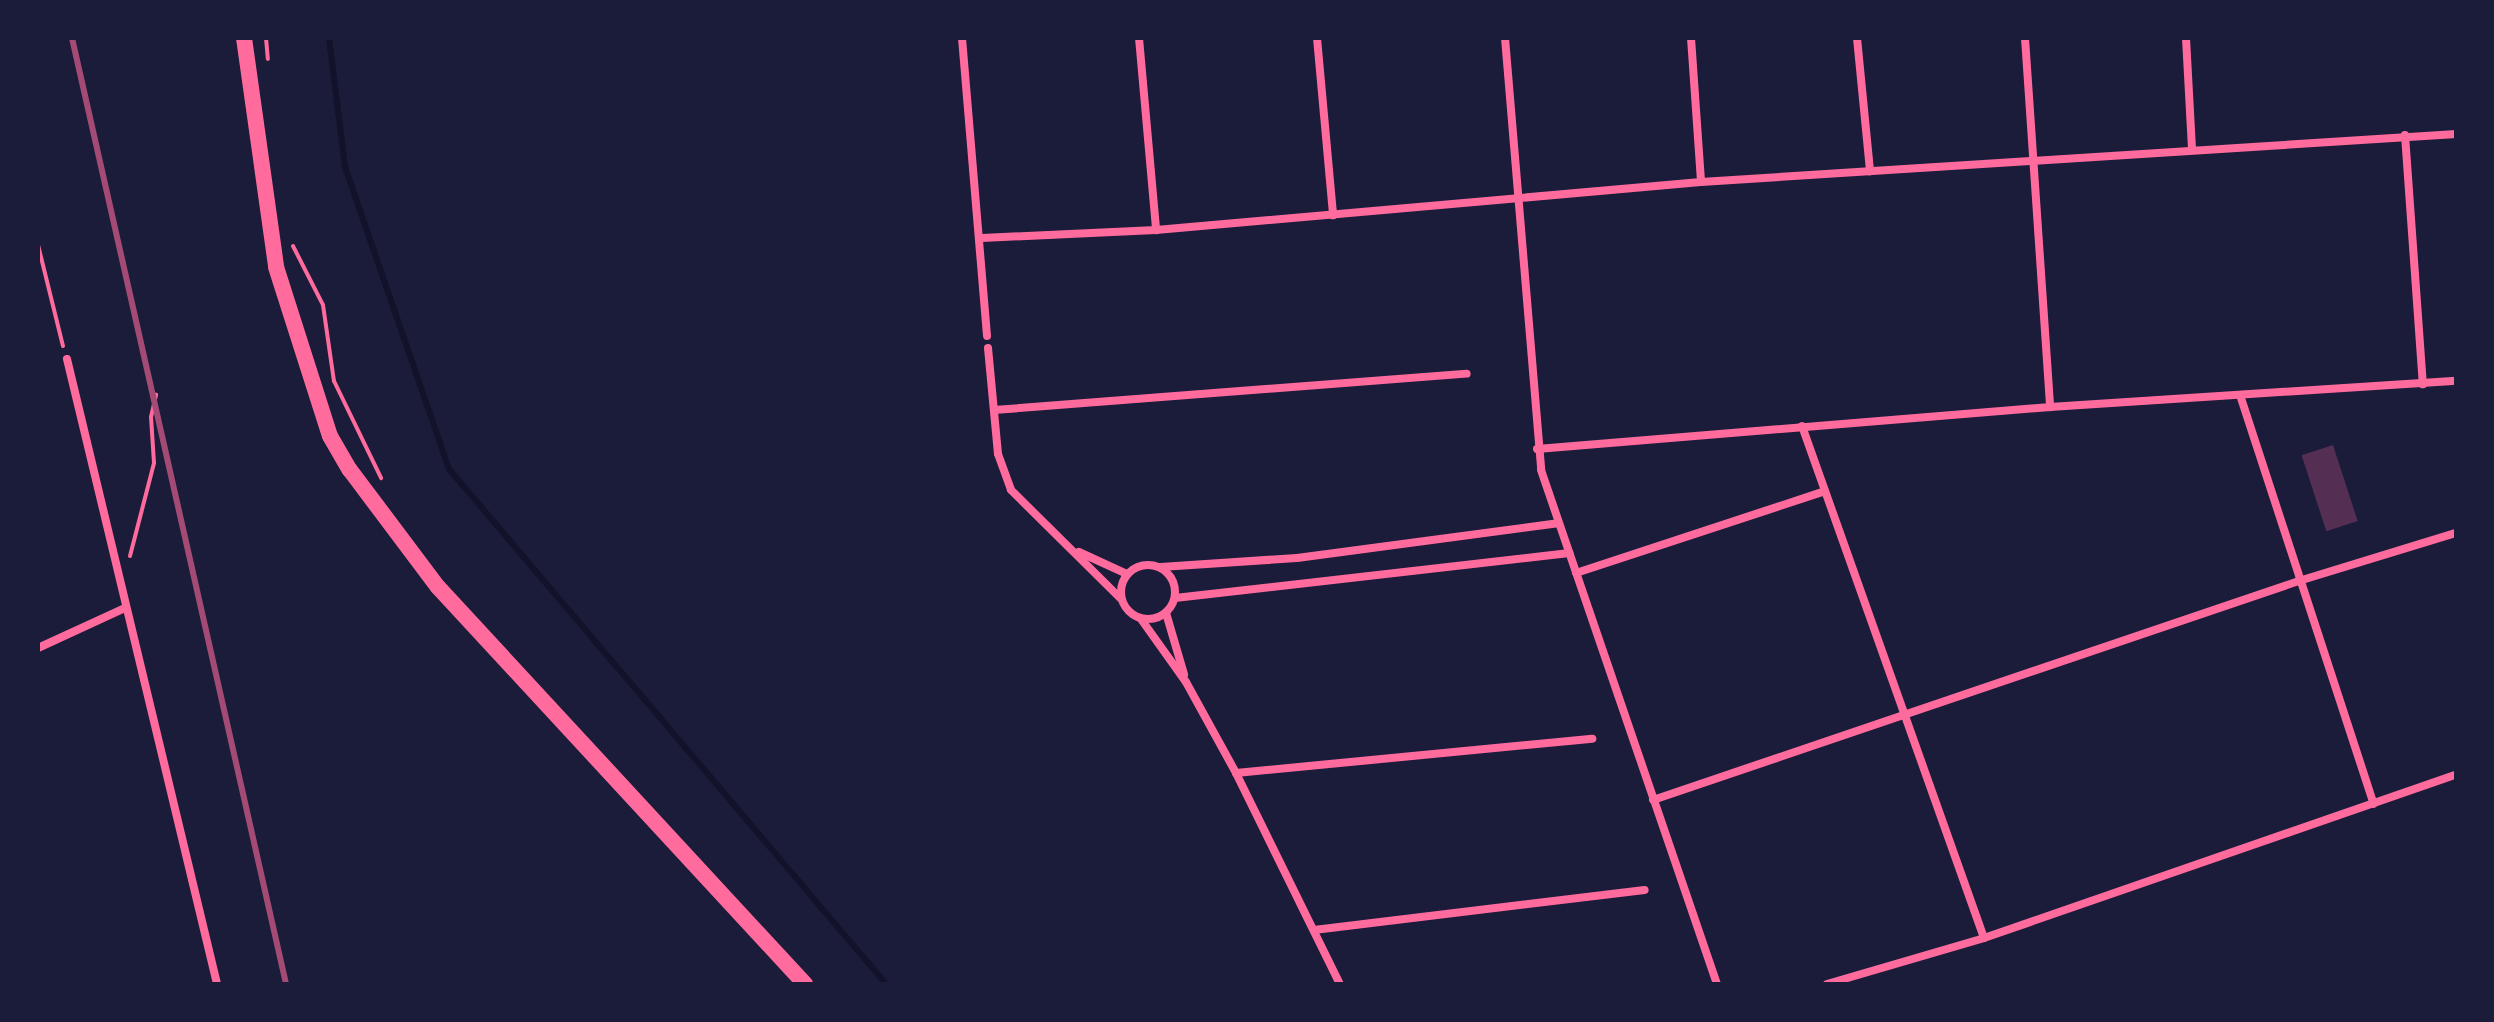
<!DOCTYPE html>
<style>
body{margin:0}
#map{position:relative;width:2494px;height:1022px;overflow:hidden;background:#1b1b3a;font-family:Arial,sans-serif}
div>[style]{position:absolute}
.stream>*{height:6px;margin:-3px;padding:0 3px;transform-origin:3px;border-radius:3px;background:#12122b}
.building>*{inset:0;background:#542f53;transform-origin:0 0}
.path>*{height:4px;margin:-2px;padding:0 2px;transform-origin:2px;border-radius:2px;background:#ff6b9d}
.minor>*{height:8px;margin:-4px;padding:0 4px;transform-origin:4px;border-radius:4px;background:#ff6b9d}
.minor>.ring{margin:-4px;padding:0;box-sizing:content-box;background:none;border:8px solid #ff6b9d;border-radius:50%}
.secondary>*{height:16px;margin:-8px;padding:0 8px;transform-origin:8px;border-radius:8px;background:#ff6b9d}
.rail>*{height:6px;margin:-3px;padding:0 3px;transform-origin:3px;border-radius:3px;background:#a44b75}
span{translate:-50% -50%;white-space:nowrap;text-align:center;line-height:1.15;-webkit-text-stroke:7px #1b1b3a;paint-order:stroke}
.frame{position:absolute;inset:0;border:40px solid #1b1b3a;pointer-events:none}
</style>
<div id="map">
<div class="stream">
<i style="left:329px;top:38px;width:130px;rotate:82.9deg"></i>
<i style="left:345px;top:167px;width:319px;rotate:71deg"></i>
<i style="left:449px;top:469px;width:675px;rotate:49.68deg"></i>
</div>
<div class="building">
<i style="left:2333px;top:445px;width:80px;height:33px;rotate:72deg"></i>
</div>
<div class="path">
<i style="left:266px;top:38px;width:21px;rotate:85deg"></i>
<i style="left:38px;top:245px;width:104px;rotate:76.1deg"></i>
<i style="left:293px;top:246px;width:66px;rotate:63deg"></i>
<i style="left:323px;top:305px;width:77px;rotate:81.8deg"></i>
<i style="left:334px;top:381px;width:108px;rotate:64.1deg"></i>
<i style="left:130px;top:556px;width:96px;rotate:-75.5deg"></i>
<i style="left:154px;top:463px;width:46px;rotate:-93.7deg"></i>
<i style="left:151px;top:417px;width:23px;rotate:-77deg"></i>
</div>
<div class="minor">
<i style="left:962px;top:38px;width:299px;rotate:85.2deg"></i>
<i style="left:1139px;top:38px;width:193px;rotate:84.9deg"></i>
<i style="left:1317px;top:38px;width:178px;rotate:84.8deg"></i>
<i style="left:1505px;top:38px;width:433px;rotate:85.2deg"></i>
<i style="left:1541px;top:470px;width:543px;rotate:71.1deg"></i>
<i style="left:1691px;top:38px;width:144px;rotate:86deg"></i>
<i style="left:1857px;top:38px;width:134px;rotate:84.4deg"></i>
<i style="left:2025px;top:38px;width:370px;rotate:86.1deg"></i>
<i style="left:2186px;top:38px;width:110px;rotate:86.9deg"></i>
<i style="left:2405px;top:135px;width:250px;rotate:85.9deg"></i>
<i style="left:982px;top:238px;width:174px;rotate:-2.6deg"></i>
<i style="left:1156px;top:230px;width:547px;rotate:-5.03deg"></i>
<i style="left:1701px;top:182px;width:757px;rotate:-3.64deg"></i>
<i style="left:988px;top:348px;width:106px;rotate:84.6deg"></i>
<i style="left:998px;top:454px;width:38px;rotate:70deg"></i>
<i style="left:1011px;top:490px;width:156px;rotate:44.7deg"></i>
<i style="left:67px;top:359px;width:643px;rotate:76.5deg"></i>
<i style="left:2241px;top:398px;width:427px;rotate:71.9deg"></i>
<i style="left:994px;top:410px;width:474px;rotate:-4.4deg"></i>
<i style="left:1802px;top:426px;width:543px;rotate:70.43deg"></i>
<i style="left:1537px;top:449px;width:515px;rotate:-4.68deg"></i>
<i style="left:2050px;top:407px;width:407px;rotate:-3.7deg"></i>
<i style="left:1079px;top:552px;width:53px;rotate:24.6deg"></i>
<i class="ring" style="left:1121px;top:565px;width:46px;height:46px"></i>
<i style="left:1161px;top:567px;width:136px;rotate:-3.8deg"></i>
<i style="left:1297px;top:558px;width:263px;rotate:-7.6deg"></i>
<i style="left:1576px;top:573px;width:262px;rotate:-18.2deg"></i>
<i style="left:1175px;top:598px;width:397px;rotate:-6.5deg"></i>
<i style="left:1166px;top:613px;width:64px;rotate:73.6deg"></i>
<i style="left:1141px;top:619px;width:77px;rotate:54.5deg"></i>
<i style="left:1186px;top:682px;width:104px;rotate:61.2deg"></i>
<i style="left:1236px;top:773px;width:235px;rotate:63.8deg"></i>
<i style="left:38px;top:648px;width:96px;rotate:-24.7deg"></i>
<i style="left:1236px;top:773px;width:358px;rotate:-5.5deg"></i>
<i style="left:1653px;top:800px;width:685px;rotate:-18.73deg"></i>
<i style="left:2302px;top:580px;width:161px;rotate:-17deg"></i>
<i style="left:1314px;top:930px;width:333px;rotate:-6.9deg"></i>
<i style="left:1827px;top:984px;width:164px;rotate:-16.3deg"></i>
<i style="left:1984px;top:938px;width:499px;rotate:-19.1deg"></i>
</div>
<div class="secondary">
<i style="left:244px;top:38px;width:231px;rotate:82deg"></i>
<i style="left:276px;top:267px;width:177px;rotate:72.3deg"></i>
<i style="left:330px;top:436px;width:39px;rotate:60deg"></i>
<i style="left:350px;top:470px;width:146px;rotate:53.1deg"></i>
<i style="left:438px;top:587px;width:541px;rotate:47.25deg"></i>
</div>
<div class="rail">
<i style="left:72px;top:38px;width:970px;rotate:77.25deg"></i>
</div>
<div class="frame"></div>
</div>
